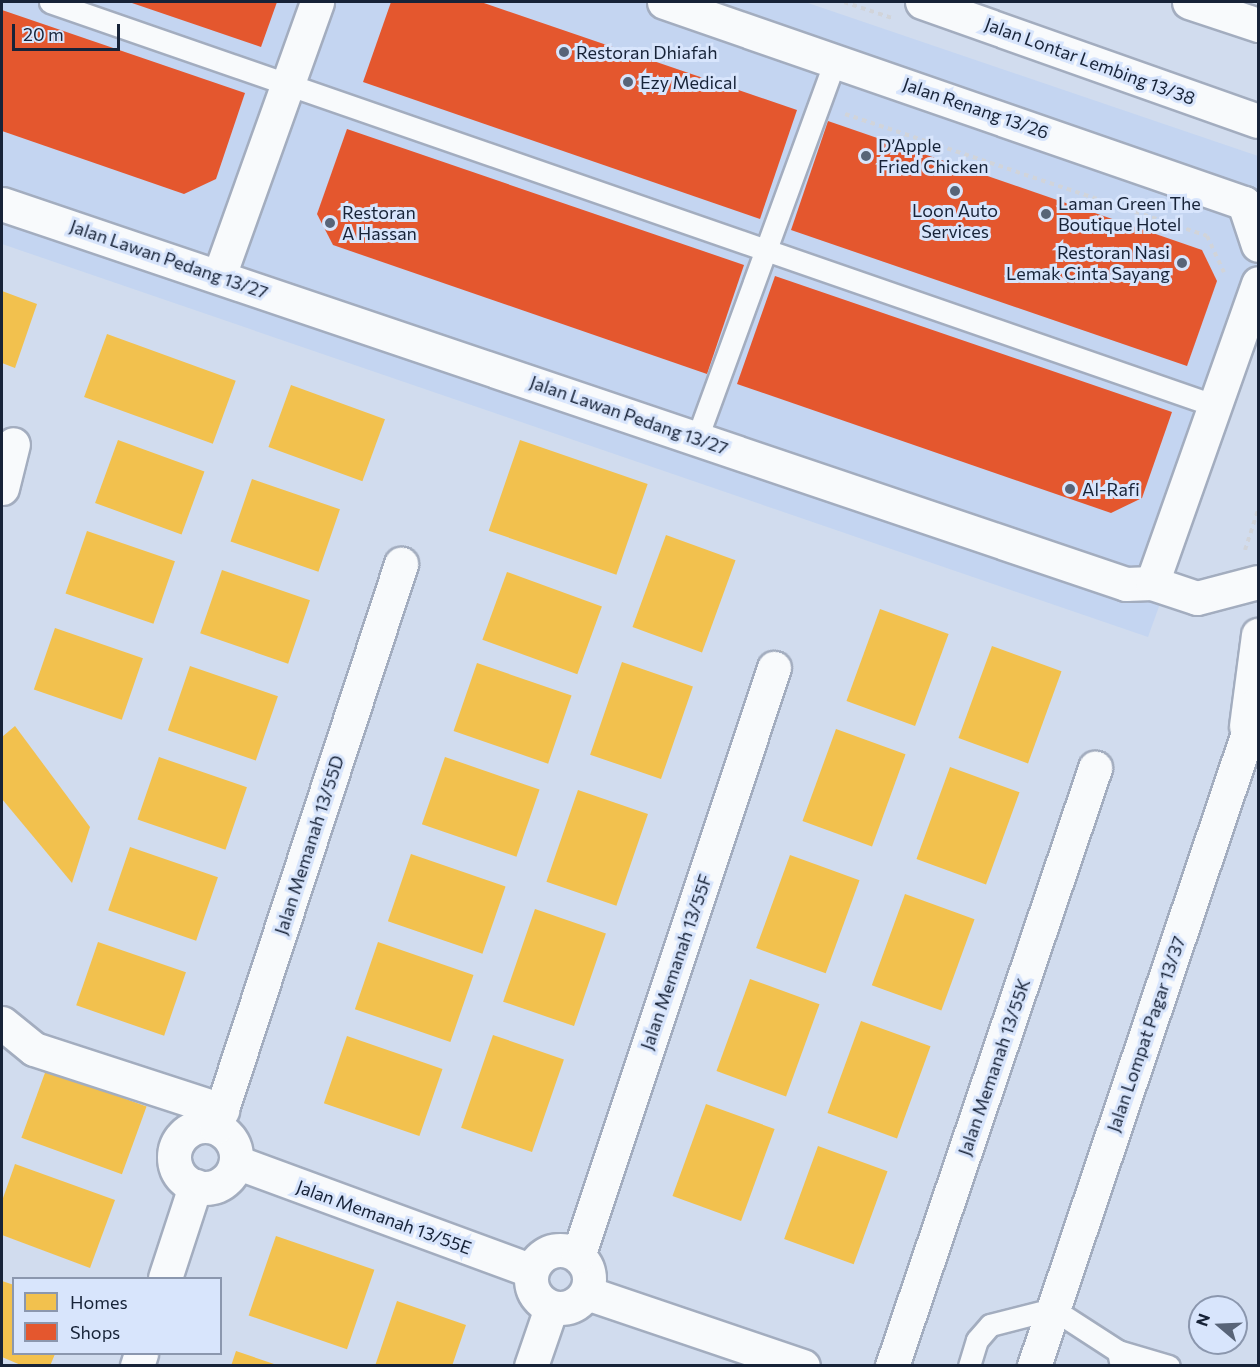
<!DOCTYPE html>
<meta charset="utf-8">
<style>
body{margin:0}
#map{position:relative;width:1260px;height:1367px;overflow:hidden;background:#d1dcee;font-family:Commissioner,sans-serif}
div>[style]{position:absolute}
.built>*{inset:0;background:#c4d5f1}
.homes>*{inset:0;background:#f2c14e;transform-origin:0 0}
.shops>*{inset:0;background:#e4572e}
.path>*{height:4px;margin-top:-2px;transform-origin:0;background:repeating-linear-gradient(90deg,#d1d4da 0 4.5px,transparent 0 9px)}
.roads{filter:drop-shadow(2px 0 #a3adbf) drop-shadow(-2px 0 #a3adbf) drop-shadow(0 2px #a3adbf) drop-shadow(0 -2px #a3adbf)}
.service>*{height:21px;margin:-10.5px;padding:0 10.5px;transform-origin:10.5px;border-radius:10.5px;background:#f8fafc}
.minor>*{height:33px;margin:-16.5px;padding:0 16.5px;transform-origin:16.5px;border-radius:16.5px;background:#f8fafc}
.minor>.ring{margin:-16.5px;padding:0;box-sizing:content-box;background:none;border:33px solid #f8fafc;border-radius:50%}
.tertiary>*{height:33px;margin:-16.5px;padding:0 16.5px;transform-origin:16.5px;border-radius:16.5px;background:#f8fafc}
.primary>*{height:33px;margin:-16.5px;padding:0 16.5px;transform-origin:16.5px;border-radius:16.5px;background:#f8fafc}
.dots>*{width:16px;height:16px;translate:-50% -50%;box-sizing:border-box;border:3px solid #d8e5fc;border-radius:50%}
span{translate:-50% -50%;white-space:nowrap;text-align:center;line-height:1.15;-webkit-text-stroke:6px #d8e5fc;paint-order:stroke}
.poi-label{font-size:18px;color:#172338}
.left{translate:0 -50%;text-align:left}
.right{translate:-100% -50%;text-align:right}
.street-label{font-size:18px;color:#172338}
.frame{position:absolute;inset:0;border:3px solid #172338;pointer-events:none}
.legend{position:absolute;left:12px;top:1277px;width:210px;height:78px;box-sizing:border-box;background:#d8e5fc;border:2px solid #8b97ae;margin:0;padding:8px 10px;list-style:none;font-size:18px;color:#172338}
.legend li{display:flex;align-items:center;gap:12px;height:30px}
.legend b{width:30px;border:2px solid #8b97ae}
.north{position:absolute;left:1188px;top:1295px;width:60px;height:60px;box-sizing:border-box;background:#d8e5fc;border:2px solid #8b97ae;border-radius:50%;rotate:289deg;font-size:16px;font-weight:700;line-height:24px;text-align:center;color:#172338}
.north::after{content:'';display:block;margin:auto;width:21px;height:27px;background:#586478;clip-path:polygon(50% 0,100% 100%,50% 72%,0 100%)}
.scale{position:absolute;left:12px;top:24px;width:108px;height:27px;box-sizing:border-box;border:3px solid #172338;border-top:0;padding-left:8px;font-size:18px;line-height:21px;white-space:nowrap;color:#172338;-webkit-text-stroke:4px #d8e5fc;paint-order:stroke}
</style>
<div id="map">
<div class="built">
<i style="clip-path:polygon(2px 2px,805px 2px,1258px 156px,1258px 331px,1148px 637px,2px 244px)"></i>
</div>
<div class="homes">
<i style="clip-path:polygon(2px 291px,37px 304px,15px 368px,2px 363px)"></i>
<i style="left:107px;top:334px;width:137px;height:67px;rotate:20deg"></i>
<i style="left:291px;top:385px;width:100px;height:66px;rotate:20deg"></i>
<i style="left:118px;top:440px;width:92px;height:67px;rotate:20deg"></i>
<i style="left:520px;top:440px;width:135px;height:96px;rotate:19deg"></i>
<i style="left:252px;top:479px;width:93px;height:66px;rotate:19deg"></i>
<i style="left:87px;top:531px;width:93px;height:66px;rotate:19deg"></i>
<i style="left:666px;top:535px;width:74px;height:98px;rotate:20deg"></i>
<i style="left:222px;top:570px;width:93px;height:67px;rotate:19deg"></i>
<i style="left:507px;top:572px;width:101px;height:72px;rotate:20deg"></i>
<i style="left:880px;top:609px;width:73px;height:98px;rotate:20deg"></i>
<i style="left:55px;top:628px;width:93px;height:65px;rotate:19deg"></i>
<i style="left:992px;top:646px;width:74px;height:98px;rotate:20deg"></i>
<i style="left:622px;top:662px;width:75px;height:98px;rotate:19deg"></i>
<i style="left:477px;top:663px;width:100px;height:72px;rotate:19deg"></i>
<i style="left:190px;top:666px;width:93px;height:68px;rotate:19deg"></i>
<i style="clip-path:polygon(15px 726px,90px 827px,72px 883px,2px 799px,2px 737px)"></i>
<i style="left:836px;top:729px;width:74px;height:98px;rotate:20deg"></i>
<i style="left:159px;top:757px;width:93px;height:66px;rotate:19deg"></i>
<i style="left:445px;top:757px;width:100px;height:71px;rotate:19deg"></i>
<i style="left:950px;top:767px;width:74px;height:98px;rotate:20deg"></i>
<i style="left:578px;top:790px;width:74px;height:97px;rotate:19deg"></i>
<i style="left:130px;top:847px;width:93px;height:67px;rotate:19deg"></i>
<i style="left:411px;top:854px;width:100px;height:71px;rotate:19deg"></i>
<i style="left:790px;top:855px;width:74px;height:99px;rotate:20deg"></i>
<i style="left:905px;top:894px;width:74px;height:97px;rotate:20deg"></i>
<i style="left:535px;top:909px;width:75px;height:98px;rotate:19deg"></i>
<i style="left:98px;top:942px;width:93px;height:67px;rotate:19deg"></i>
<i style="left:378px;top:942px;width:101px;height:71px;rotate:19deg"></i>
<i style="left:750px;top:979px;width:74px;height:98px;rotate:20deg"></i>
<i style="left:861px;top:1021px;width:74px;height:98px;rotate:20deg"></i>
<i style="left:493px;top:1035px;width:75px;height:98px;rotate:19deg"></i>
<i style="left:347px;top:1036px;width:101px;height:71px;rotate:19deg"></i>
<i style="left:46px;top:1070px;width:107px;height:72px;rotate:20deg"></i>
<i style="left:706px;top:1104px;width:73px;height:98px;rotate:20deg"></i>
<i style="left:818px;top:1146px;width:74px;height:99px;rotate:20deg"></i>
<i style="clip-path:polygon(15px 1164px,115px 1200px,90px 1268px,2px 1235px,2px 1201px)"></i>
<i style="left:276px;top:1236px;width:104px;height:84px;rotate:19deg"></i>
<i style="clip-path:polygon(2px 1281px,14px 1285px,14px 1354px,55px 1354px,50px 1366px,23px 1366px,2px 1357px)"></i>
<i style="clip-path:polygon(397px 1301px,466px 1325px,452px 1366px,375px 1366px)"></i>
<i style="clip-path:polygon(236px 1351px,277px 1365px,277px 1366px,231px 1366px)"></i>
</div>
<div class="shops">
<i style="clip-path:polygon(129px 2px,277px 2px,261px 47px)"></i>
<i style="clip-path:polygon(391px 2px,481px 2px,797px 110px,760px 219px,363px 82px)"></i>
<i style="clip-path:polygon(2px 10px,245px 93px,216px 179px,184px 194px,2px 131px)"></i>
<i style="clip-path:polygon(828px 121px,1202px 250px,1217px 281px,1187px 366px,791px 230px)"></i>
<i style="clip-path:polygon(347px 129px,744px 265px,707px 374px,333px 245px,317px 214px)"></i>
<i style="clip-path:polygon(775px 276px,1172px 412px,1142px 498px,1111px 513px,737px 384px)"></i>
</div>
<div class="path">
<i style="left:844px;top:2px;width:51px;rotate:18.4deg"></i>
<i style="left:845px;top:114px;width:382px;rotate:18.6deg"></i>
<i style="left:1207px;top:236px;width:40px;rotate:65deg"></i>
<i style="left:1245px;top:550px;width:42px;rotate:-72deg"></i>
</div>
<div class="roads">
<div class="service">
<i style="left:50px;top:2px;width:1234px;rotate:19.11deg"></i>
<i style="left:697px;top:438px;width:404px;rotate:-69.9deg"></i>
<i style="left:1118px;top:1351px;width:53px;rotate:16.4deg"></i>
<i style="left:969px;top:1366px;width:27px;rotate:-73deg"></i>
<i style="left:977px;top:1340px;width:20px;rotate:-49deg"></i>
<i style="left:990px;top:1325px;width:65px;rotate:-14.3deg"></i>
<i style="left:1053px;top:1309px;width:77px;rotate:32.9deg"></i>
<i style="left:1118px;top:1351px;width:15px;rotate:79deg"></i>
</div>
<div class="minor">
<i style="left:664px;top:2px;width:614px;rotate:19.11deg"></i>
<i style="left:1244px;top:203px;width:44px;rotate:71.6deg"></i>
<i style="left:2px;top:204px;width:1186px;rotate:18.68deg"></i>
<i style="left:1126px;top:584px;width:26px;rotate:-2deg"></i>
<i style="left:1152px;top:583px;width:47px;rotate:18.4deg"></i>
<i style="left:1197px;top:598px;width:63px;rotate:-14.7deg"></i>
<i style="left:219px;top:276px;width:291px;rotate:-70.3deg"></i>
<i style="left:2px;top:488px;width:45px;rotate:-76deg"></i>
<i style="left:1152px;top:583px;width:318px;rotate:-70.5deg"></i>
<i style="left:2px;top:1023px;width:41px;rotate:39.1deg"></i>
<i style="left:34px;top:1049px;width:198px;rotate:18deg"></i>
<i class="ring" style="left:174px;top:1126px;width:29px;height:29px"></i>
<i style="left:216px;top:1127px;width:593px;rotate:-71.81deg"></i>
<i style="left:236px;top:1162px;width:315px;rotate:20.2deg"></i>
<i class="ring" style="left:531px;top:1250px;width:25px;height:25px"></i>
<i style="left:578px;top:1256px;width:620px;rotate:-71.57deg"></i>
<i style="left:165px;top:1278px;width:97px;rotate:-71.9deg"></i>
<i style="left:587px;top:1293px;width:228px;rotate:18.7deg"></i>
<i style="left:137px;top:1366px;width:13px;rotate:-72deg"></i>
<i style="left:531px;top:1366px;width:61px;rotate:-71deg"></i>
<i style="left:892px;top:1366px;width:632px;rotate:-71.25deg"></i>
</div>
<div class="tertiary">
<i style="left:922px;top:2px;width:356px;rotate:19.5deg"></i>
<i style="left:1189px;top:2px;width:73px;rotate:18.4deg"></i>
</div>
<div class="primary">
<i style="left:1246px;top:726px;width:92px;rotate:-82.5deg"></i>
<i style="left:1034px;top:1366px;width:700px;rotate:-71.33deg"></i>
</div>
</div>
<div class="dots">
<i style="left:564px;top:52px;background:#586478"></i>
<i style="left:628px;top:82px;background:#586478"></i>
<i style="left:866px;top:156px;background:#586478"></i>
<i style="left:955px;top:191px;background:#586478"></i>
<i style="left:1046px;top:214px;background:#586478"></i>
<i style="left:330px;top:223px;background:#586478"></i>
<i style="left:1182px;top:263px;background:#586478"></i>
<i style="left:1070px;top:489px;background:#586478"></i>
</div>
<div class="poi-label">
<span class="left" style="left:576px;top:52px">Restoran Dhiafah</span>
<span class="left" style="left:640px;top:82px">Ezy Medical</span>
<span class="left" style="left:878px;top:156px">D’Apple<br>Fried Chicken</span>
<span class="left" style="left:1058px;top:214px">Laman Green The<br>Boutique Hotel</span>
<span style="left:955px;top:221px">Loon Auto<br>Services</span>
<span class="left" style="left:342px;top:223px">Restoran<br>A Hassan</span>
<span class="right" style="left:1170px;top:263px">Restoran Nasi<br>Lemak Cinta Sayang</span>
<span class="left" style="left:1082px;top:489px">Al-Rafi</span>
</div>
<div class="street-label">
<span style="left:1090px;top:61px;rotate:20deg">Jalan Lontar Lembing 13/38</span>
<span style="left:976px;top:108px;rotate:19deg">Jalan Renang 13/26</span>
<span style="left:169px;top:259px;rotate:19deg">Jalan Lawan Pedang 13/27</span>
<span style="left:629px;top:415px;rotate:19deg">Jalan Lawan Pedang 13/27</span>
<span style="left:309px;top:845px;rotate:-72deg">Jalan Memanah 13/55D</span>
<span style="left:676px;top:962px;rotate:-71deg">Jalan Memanah 13/55F</span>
<span style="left:1146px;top:1034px;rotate:-71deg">Jalan Lompat Pagar 13/37</span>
<span style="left:994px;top:1067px;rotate:-71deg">Jalan Memanah 13/55K</span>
<span style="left:384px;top:1217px;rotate:20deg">Jalan Memanah 13/55E</span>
</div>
<div class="frame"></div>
<ul class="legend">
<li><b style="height:16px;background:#f2c14e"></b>Homes</li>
<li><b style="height:16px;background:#e4572e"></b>Shops</li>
</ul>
<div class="north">N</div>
<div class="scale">20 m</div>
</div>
